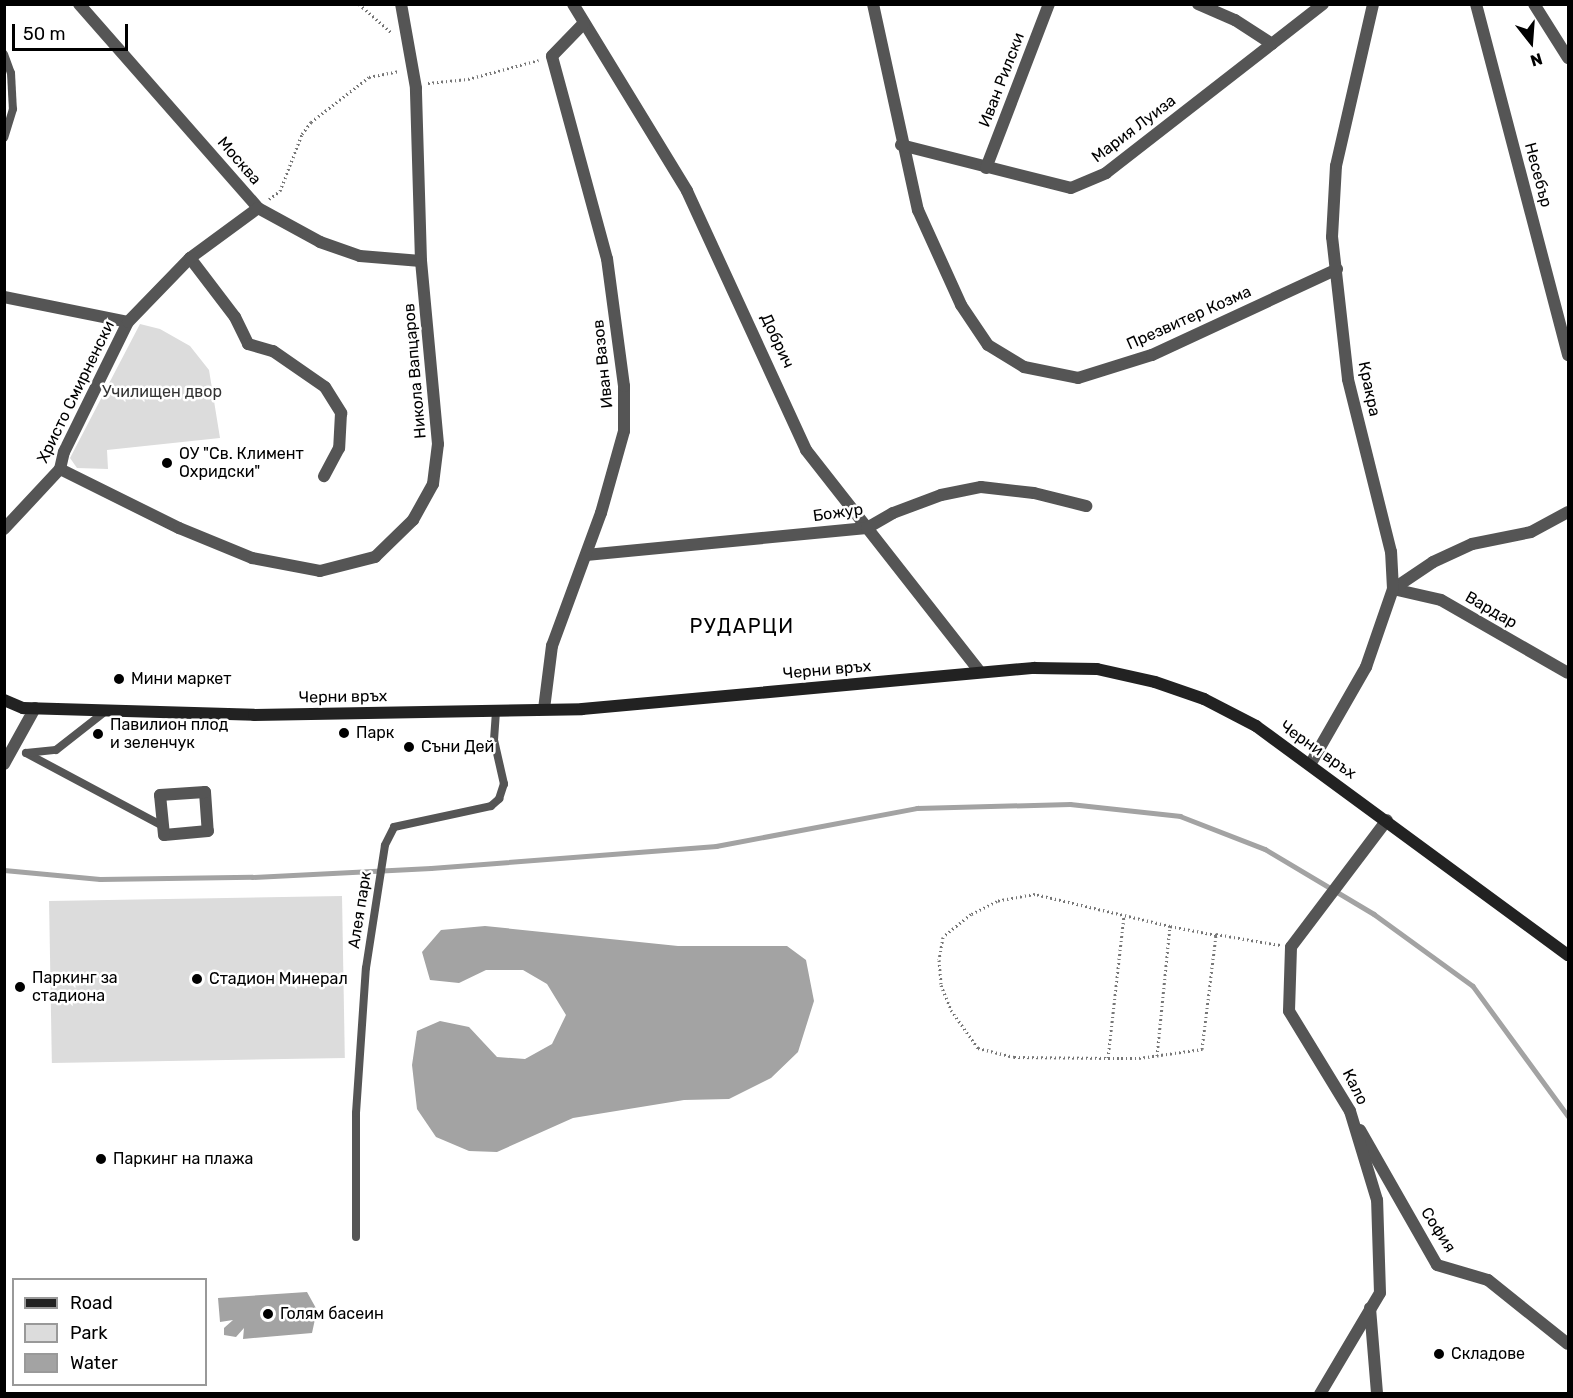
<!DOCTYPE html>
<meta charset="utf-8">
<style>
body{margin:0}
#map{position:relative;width:1573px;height:1398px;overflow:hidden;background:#fff;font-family:Rubik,sans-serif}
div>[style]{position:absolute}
.green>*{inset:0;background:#dcdcdc;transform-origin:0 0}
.water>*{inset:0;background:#a3a3a3}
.stream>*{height:4.5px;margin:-2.25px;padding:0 2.25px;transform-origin:2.25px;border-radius:2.25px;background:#a3a3a3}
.path>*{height:3px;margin-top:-1.5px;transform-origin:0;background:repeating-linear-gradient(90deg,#777 0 1.5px,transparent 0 4.5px)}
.lane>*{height:8px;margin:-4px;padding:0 4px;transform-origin:4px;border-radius:4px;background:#555}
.street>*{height:12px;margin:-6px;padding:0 6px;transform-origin:6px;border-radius:6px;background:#555}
.secondary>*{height:12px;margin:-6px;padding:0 6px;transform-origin:6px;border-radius:6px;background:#222}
.dots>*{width:16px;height:16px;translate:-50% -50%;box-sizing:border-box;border:3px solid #fff;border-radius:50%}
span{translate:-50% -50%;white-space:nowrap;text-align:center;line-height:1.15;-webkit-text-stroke:5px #fff;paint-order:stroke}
.street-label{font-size:16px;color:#000}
.park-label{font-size:16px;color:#333}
.poi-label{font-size:16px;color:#000}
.left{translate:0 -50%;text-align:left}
.quarter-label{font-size:20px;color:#000;letter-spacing:1.5px}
.frame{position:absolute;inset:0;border:6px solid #000;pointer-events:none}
.legend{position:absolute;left:12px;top:1278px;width:195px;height:108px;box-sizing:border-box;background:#fff;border:2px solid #999;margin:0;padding:8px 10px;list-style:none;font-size:18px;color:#000}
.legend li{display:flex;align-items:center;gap:12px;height:30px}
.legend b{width:30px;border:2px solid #999}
.north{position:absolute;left:1501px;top:12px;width:60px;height:60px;-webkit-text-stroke:4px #fff;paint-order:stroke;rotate:163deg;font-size:16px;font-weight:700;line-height:24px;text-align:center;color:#000}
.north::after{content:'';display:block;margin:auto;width:21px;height:27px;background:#000;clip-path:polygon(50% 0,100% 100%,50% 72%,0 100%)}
.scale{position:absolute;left:12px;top:24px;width:116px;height:27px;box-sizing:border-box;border:3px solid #000;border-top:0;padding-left:8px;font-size:18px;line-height:21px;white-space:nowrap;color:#000;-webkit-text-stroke:4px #fff;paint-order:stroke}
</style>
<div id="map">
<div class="green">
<i style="clip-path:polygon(140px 324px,160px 329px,190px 346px,209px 370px,220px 438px,107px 450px,108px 469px,77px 468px,70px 458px)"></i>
<i style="left:342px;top:896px;width:162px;height:293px;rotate:89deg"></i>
</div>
<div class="water">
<i style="clip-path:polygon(485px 926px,678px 946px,787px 946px,806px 960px,814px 1001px,798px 1052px,771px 1078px,729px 1099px,684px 1100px,573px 1118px,497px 1152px,469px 1151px,436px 1137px,417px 1109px,412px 1065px,417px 1031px,440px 1021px,469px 1027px,497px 1057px,525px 1059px,552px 1044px,566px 1015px,547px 984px,523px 970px,486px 970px,459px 983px,430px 980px,422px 952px,441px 930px)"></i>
<i style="clip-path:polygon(307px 1292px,317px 1310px,312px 1333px,243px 1339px,244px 1328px,236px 1337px,224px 1335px,224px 1328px,233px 1320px,220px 1322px,218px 1298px)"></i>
</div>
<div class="stream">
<i style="left:4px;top:870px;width:96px;rotate:5.4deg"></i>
<i style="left:100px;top:879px;width:152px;rotate:-0.8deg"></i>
<i style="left:252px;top:877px;width:179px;rotate:-2.9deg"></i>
<i style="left:431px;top:868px;width:286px;rotate:-4.4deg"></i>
<i style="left:716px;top:846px;width:205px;rotate:-10.7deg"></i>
<i style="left:917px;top:808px;width:153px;rotate:-1.5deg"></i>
<i style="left:1070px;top:804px;width:111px;rotate:6.2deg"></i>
<i style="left:1180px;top:816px;width:91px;rotate:21.2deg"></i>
<i style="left:1265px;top:849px;width:127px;rotate:30.8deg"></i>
<i style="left:1374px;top:914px;width:122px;rotate:36deg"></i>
<i style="left:1473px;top:986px;width:161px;rotate:53.8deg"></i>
</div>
<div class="path">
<i style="left:359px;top:4px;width:44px;rotate:41.3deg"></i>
<i style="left:428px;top:83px;width:40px;rotate:-5.7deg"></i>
<i style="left:468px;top:79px;width:73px;rotate:-15deg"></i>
<i style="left:269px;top:199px;width:14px;rotate:-36deg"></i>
<i style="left:280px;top:191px;width:61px;rotate:-68.9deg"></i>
<i style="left:302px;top:134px;width:15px;rotate:-53deg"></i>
<i style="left:311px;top:122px;width:73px;rotate:-37.8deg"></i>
<i style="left:369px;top:77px;width:31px;rotate:-11deg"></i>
<i style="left:1216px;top:934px;width:65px;rotate:9.8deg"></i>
<i style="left:1157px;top:1056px;width:131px;rotate:-84.3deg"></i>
<i style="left:1170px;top:926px;width:139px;rotate:-166.7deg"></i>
<i style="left:1035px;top:894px;width:39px;rotate:170deg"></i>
<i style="left:997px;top:901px;width:29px;rotate:153deg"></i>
<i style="left:971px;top:914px;width:36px;rotate:141deg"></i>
<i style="left:943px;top:937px;width:23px;rotate:100deg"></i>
<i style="left:939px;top:960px;width:25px;rotate:85deg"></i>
<i style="left:941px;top:985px;width:27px;rotate:68deg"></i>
<i style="left:951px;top:1010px;width:47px;rotate:54.6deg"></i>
<i style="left:978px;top:1048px;width:37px;rotate:14deg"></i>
<i style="left:1014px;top:1057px;width:94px;rotate:0.6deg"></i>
<i style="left:1108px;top:1058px;width:31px"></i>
<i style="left:1139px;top:1058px;width:64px;rotate:-8.1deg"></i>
<i style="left:1202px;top:1049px;width:115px;rotate:-83deg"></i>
<i style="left:1216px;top:935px;width:47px;rotate:-168.9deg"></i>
<i style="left:1108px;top:1058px;width:144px;rotate:-83.6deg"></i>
</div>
<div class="lane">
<i style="left:4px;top:54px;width:20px;rotate:70deg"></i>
<i style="left:11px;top:73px;width:36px;rotate:87deg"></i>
<i style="left:13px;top:109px;width:30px;rotate:107deg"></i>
<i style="left:26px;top:753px;width:155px;rotate:28.1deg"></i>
<i style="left:26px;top:753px;width:30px;rotate:-6deg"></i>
<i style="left:56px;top:750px;width:63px;rotate:-38deg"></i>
<i style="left:356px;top:1237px;width:124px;rotate:-90deg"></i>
<i style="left:356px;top:1113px;width:145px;rotate:-86.1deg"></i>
<i style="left:366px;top:968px;width:124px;rotate:-81.2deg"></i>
<i style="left:385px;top:845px;width:20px;rotate:-63deg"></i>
<i style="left:394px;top:827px;width:99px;rotate:-12.2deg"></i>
<i style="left:491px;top:806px;width:11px;rotate:-41deg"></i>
<i style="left:499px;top:799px;width:16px;rotate:-72deg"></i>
<i style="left:504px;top:784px;width:45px;rotate:-102.8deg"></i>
<i style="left:494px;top:740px;width:30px;rotate:-86deg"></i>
</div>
<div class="street">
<i style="left:79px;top:4px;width:271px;rotate:48.7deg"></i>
<i style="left:258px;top:208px;width:71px;rotate:28.7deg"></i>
<i style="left:320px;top:242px;width:42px;rotate:19.3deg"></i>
<i style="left:360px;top:256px;width:61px;rotate:4.7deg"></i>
<i style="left:573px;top:4px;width:219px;rotate:58.6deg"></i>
<i style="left:687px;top:191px;width:285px;rotate:65.3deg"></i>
<i style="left:806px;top:450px;width:282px;rotate:51.9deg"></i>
<i style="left:873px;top:4px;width:211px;rotate:77.7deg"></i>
<i style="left:918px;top:210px;width:104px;rotate:65.6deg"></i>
<i style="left:961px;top:305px;width:48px;rotate:56deg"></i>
<i style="left:988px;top:345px;width:42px;rotate:31.4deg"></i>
<i style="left:1024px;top:367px;width:55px;rotate:11.5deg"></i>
<i style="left:1078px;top:378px;width:77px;rotate:-17.3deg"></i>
<i style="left:1152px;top:355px;width:204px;rotate:-24.9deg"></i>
<i style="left:1198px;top:4px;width:40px;rotate:23.4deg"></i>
<i style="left:1235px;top:20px;width:44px;rotate:33deg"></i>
<i style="left:1476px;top:4px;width:363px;rotate:75.3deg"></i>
<i style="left:1534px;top:4px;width:64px;rotate:57.8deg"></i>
<i style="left:901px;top:145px;width:175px;rotate:14.2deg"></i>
<i style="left:1071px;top:188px;width:38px;rotate:-23deg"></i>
<i style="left:1106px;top:173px;width:275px;rotate:-37.9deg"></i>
<i style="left:986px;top:168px;width:176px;rotate:-69deg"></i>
<i style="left:190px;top:258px;width:74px;rotate:52.7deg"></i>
<i style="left:235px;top:317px;width:30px;rotate:64deg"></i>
<i style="left:248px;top:344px;width:26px;rotate:16deg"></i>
<i style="left:273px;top:351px;width:63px;rotate:34.7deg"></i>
<i style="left:325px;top:387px;width:31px;rotate:58deg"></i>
<i style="left:341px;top:413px;width:35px;rotate:93deg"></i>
<i style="left:339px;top:448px;width:32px;rotate:118deg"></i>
<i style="left:4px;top:297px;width:126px;rotate:11.4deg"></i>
<i style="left:60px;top:469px;width:133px;rotate:26.4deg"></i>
<i style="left:179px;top:528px;width:79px;rotate:22.3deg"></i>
<i style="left:252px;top:558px;width:69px;rotate:10.8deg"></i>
<i style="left:320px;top:571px;width:57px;rotate:-14.3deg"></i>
<i style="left:375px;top:557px;width:53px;rotate:-44.2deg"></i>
<i style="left:413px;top:520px;width:41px;rotate:-60.9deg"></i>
<i style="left:433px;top:484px;width:40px;rotate:-82.9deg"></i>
<i style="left:438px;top:444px;width:184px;rotate:-95.3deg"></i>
<i style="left:421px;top:261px;width:173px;rotate:-91.7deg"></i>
<i style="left:416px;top:88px;width:85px;rotate:-100.1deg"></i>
<i style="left:4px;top:529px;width:82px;rotate:-47deg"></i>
<i style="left:60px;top:469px;width:17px;rotate:-77deg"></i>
<i style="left:64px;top:452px;width:145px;rotate:-63.8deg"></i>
<i style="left:128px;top:322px;width:89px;rotate:-45.9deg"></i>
<i style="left:190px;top:258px;width:84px;rotate:-36.3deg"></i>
<i style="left:586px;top:555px;width:282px;rotate:-5.5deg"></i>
<i style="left:867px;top:528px;width:30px;rotate:-30deg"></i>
<i style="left:893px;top:513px;width:51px;rotate:-20.6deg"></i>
<i style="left:941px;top:495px;width:41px;rotate:-11.3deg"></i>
<i style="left:981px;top:487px;width:53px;rotate:6.5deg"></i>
<i style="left:1034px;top:493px;width:54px;rotate:14deg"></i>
<i style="left:1393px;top:589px;width:49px;rotate:12.9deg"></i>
<i style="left:1441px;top:600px;width:146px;rotate:29.9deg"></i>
<i style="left:1393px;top:589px;width:48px;rotate:-34deg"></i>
<i style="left:1433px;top:562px;width:43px;rotate:-24.8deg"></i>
<i style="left:1472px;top:544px;width:60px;rotate:-11.5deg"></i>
<i style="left:1531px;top:532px;width:42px;rotate:-28.4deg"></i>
<i style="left:544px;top:709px;width:64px;rotate:-82.8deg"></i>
<i style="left:552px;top:646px;width:142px;rotate:-69.8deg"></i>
<i style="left:601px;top:513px;width:85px;rotate:-74.3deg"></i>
<i style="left:624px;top:431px;width:45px;rotate:-90deg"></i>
<i style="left:624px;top:386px;width:128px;rotate:-97.6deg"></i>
<i style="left:607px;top:259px;width:210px;rotate:-105.2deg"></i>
<i style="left:552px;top:56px;width:46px;rotate:-45.9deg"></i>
<i style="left:1311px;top:763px;width:111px;rotate:-60.2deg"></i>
<i style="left:1366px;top:667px;width:83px;rotate:-70.9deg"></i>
<i style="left:1393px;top:589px;width:37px;rotate:-93deg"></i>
<i style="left:1391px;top:552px;width:178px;rotate:-104deg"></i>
<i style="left:1348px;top:379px;width:143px;rotate:-96.4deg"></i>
<i style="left:1332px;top:237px;width:71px;rotate:-86.8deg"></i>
<i style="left:1336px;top:166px;width:166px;rotate:-77.1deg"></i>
<i style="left:4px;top:764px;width:64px;rotate:-61deg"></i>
<i style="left:205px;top:792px;width:39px;rotate:86deg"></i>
<i style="left:208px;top:831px;width:44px;rotate:174.8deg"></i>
<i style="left:164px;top:835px;width:40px;rotate:-95.7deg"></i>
<i style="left:160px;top:795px;width:45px;rotate:-3.8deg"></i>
<i style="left:1360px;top:1130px;width:155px;rotate:60.3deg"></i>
<i style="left:1437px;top:1265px;width:53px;rotate:16.4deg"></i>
<i style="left:1488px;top:1280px;width:102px;rotate:38.7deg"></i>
<i style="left:1370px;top:1308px;width:86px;rotate:85.3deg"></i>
<i style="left:1320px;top:1394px;width:117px;rotate:-59.3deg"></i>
<i style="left:1380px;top:1293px;width:93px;rotate:-91.8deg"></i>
<i style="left:1377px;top:1200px;width:93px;rotate:-106.9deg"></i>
<i style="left:1350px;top:1111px;width:117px;rotate:-121.4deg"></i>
<i style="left:1289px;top:1011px;width:64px;rotate:-88.2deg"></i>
<i style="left:1291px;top:947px;width:159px;rotate:-52.9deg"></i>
</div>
<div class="secondary">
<i style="left:4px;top:700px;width:21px;rotate:23deg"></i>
<i style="left:23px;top:708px;width:231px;rotate:1.7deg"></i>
<i style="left:254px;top:715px;width:328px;rotate:-1deg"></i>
<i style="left:582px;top:709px;width:454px;rotate:-5.2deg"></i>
<i style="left:1034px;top:668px;width:63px;rotate:0.9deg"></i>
<i style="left:1097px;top:669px;width:59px;rotate:12.6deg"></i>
<i style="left:1155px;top:682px;width:52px;rotate:19.1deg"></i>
<i style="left:1204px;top:699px;width:59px;rotate:27.4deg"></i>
<i style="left:1256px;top:726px;width:387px;rotate:36.3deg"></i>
</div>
<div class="dots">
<i style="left:167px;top:463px;background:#000"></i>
<i style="left:119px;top:679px;background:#000"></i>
<i style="left:344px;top:733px;background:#000"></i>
<i style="left:98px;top:734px;background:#000"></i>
<i style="left:409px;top:747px;background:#000"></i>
<i style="left:197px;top:979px;background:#000"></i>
<i style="left:20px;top:987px;background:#000"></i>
<i style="left:101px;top:1159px;background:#000"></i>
<i style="left:268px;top:1314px;background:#000"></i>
<i style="left:1439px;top:1354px;background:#000"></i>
</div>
<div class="street-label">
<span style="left:1002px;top:80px;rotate:-69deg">Иван Рилски</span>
<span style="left:1134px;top:129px;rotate:-37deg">Мария Луиза</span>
<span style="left:239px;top:161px;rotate:49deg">Москва</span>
<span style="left:1538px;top:175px;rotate:75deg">Несебър</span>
<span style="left:1189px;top:318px;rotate:-24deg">Презвитер Козма</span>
<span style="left:777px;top:341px;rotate:65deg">Добрич</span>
<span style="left:603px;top:364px;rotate:-96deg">Иван Вазов</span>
<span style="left:415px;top:371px;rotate:-95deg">Никола Вапцаров</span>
<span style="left:1369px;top:389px;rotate:78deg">Кракра</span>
<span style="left:76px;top:392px;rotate:-64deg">Христо Смирненски</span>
<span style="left:838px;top:513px;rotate:-8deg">Божур</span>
<span style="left:1491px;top:610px;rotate:30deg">Вардар</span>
<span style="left:827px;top:670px;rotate:-5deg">Черни връх</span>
<span style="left:343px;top:697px;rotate:-1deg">Черни връх</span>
<span style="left:1318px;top:750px;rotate:35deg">Черни връх</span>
<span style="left:360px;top:910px;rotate:-81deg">Алея парк</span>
<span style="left:1355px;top:1087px;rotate:63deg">Кало</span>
<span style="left:1438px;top:1230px;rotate:57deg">София</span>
</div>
<div class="park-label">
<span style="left:162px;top:392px">Училищен двор</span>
</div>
<div class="poi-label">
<span class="left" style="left:179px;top:463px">ОУ "Св. Климент<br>Охридски"</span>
<span class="left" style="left:131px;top:679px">Мини маркет</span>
<span class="left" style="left:110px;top:734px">Павилион плод<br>и зеленчук</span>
<span class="left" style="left:356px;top:733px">Парк</span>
<span class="left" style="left:421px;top:747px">Съни Дей</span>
<span class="left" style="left:32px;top:987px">Паркинг за<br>стадиона</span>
<span class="left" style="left:209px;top:979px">Стадион Минерал</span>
<span class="left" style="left:113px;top:1159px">Паркинг на плажа</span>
<span class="left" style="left:280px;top:1314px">Голям басеин</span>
<span class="left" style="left:1451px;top:1354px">Складове</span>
</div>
<div class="quarter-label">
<span style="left:742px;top:626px">РУДАРЦИ</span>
</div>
<div class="frame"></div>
<ul class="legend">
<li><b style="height:8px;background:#222"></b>Road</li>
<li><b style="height:16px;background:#dcdcdc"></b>Park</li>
<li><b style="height:16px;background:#a3a3a3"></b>Water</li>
</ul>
<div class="north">N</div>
<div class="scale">50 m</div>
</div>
